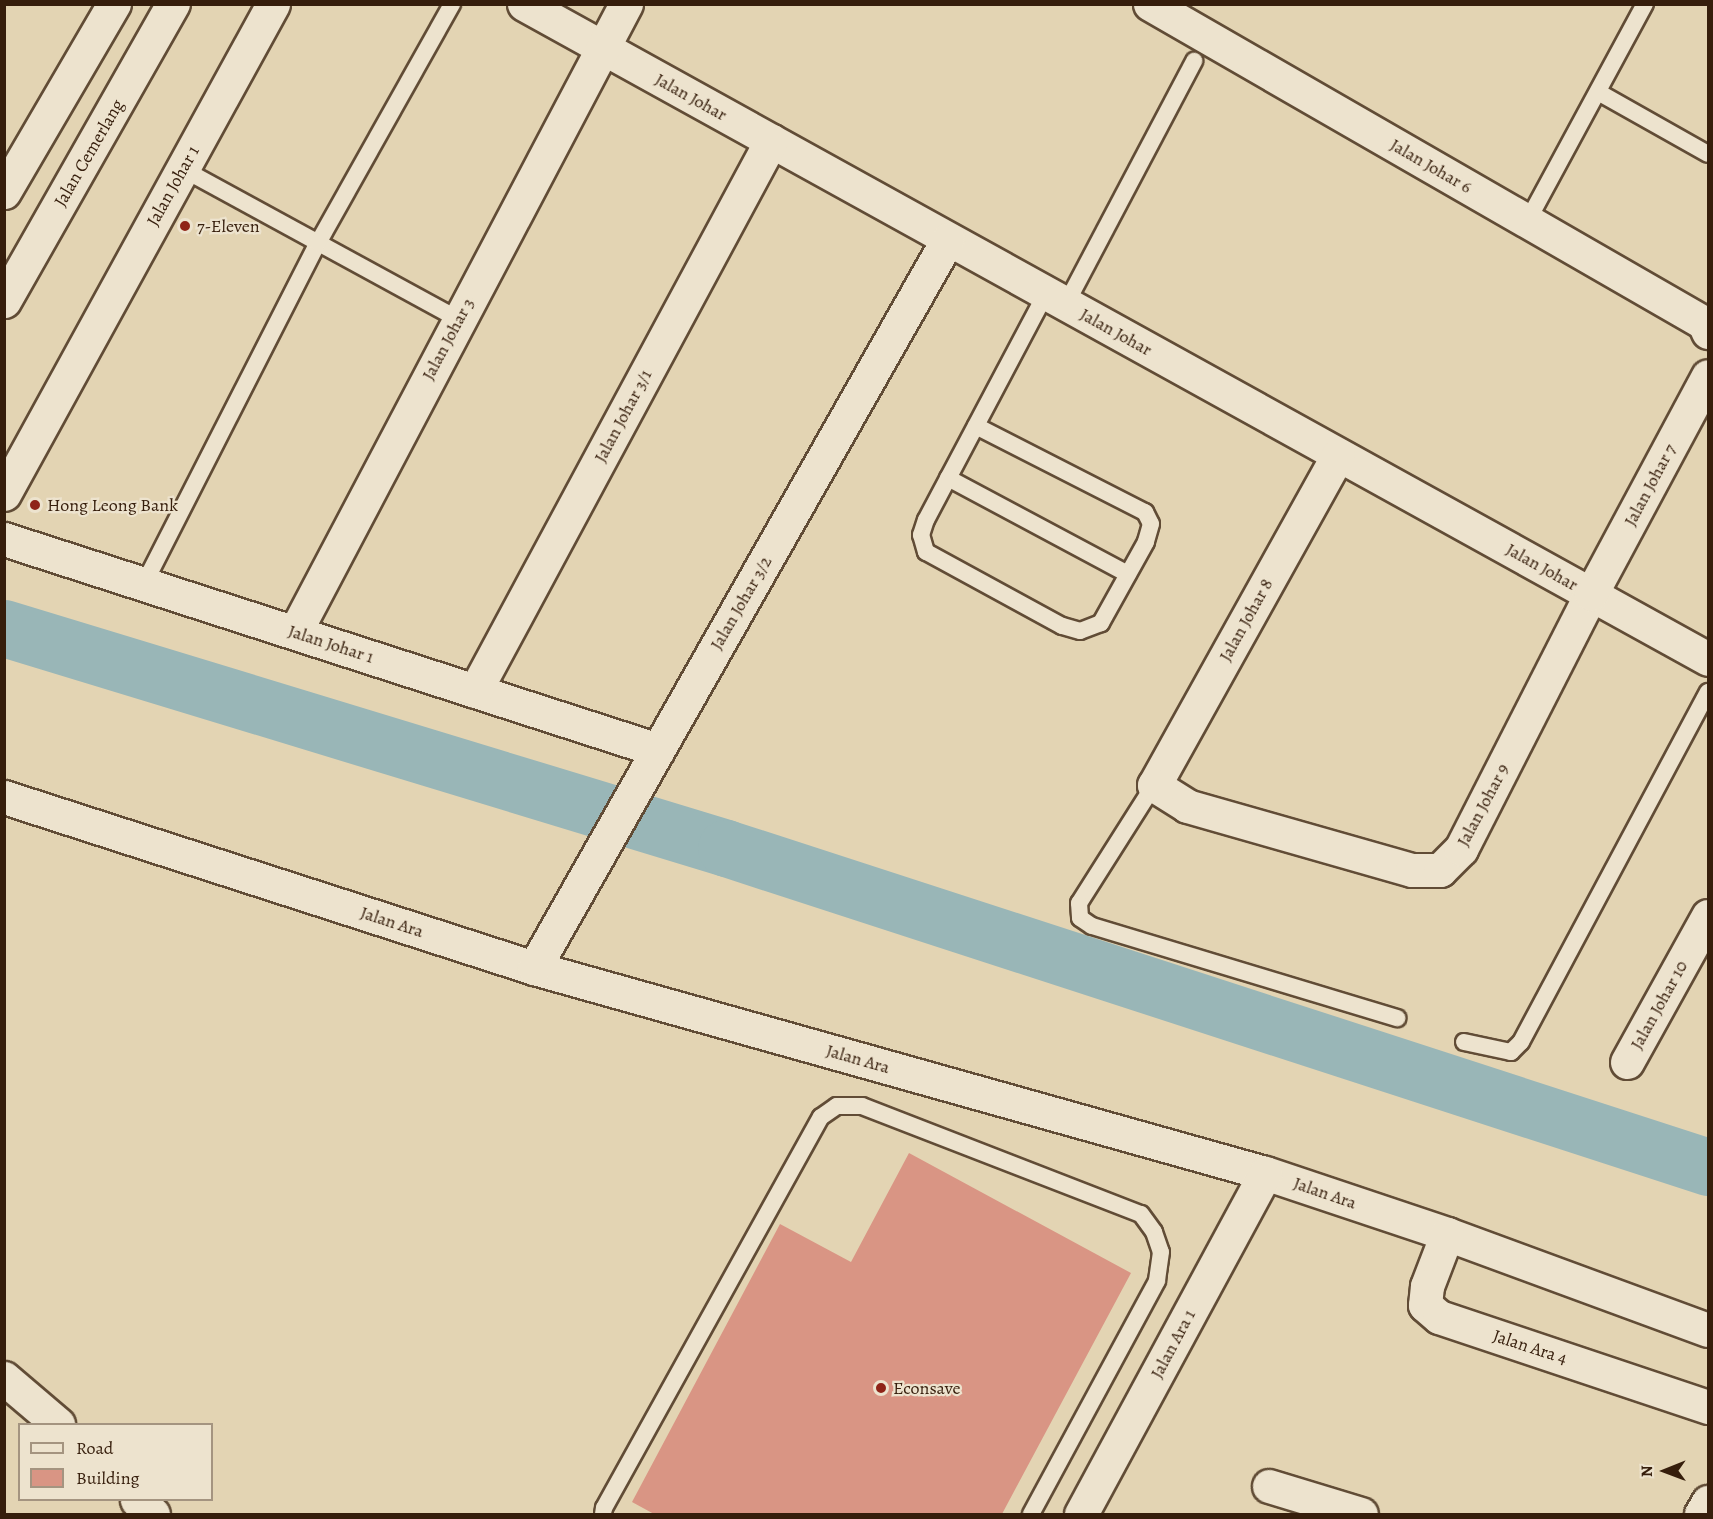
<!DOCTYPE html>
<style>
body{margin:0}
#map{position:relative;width:1713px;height:1519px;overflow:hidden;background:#e3d4b3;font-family:Alegreya,serif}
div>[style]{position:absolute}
.river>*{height:57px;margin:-28.5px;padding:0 28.5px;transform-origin:28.5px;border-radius:28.5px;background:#99b6b7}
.building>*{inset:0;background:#d99584}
.roads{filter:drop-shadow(2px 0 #614c36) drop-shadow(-2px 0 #614c36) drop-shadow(0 2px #614c36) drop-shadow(0 -2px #614c36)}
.lane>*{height:16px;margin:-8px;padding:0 8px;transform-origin:8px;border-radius:8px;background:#ede3ce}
.street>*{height:33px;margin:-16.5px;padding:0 16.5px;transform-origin:16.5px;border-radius:16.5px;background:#ede3ce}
.secondary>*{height:33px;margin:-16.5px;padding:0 16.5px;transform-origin:16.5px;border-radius:16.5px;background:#ede3ce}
.dots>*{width:16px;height:16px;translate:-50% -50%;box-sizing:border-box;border:3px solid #ede3ce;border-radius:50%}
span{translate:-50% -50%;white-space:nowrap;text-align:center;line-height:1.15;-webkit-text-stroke:4.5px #ede3ce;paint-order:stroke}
.street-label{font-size:18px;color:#361e0c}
.poi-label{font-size:18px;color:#361e0c}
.left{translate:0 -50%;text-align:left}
.frame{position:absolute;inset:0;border:6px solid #361e0c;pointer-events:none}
.legend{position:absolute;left:18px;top:1423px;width:195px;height:78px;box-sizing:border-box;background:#ede3ce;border:2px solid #a49480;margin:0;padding:8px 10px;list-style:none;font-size:18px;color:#361e0c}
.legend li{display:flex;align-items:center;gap:12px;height:30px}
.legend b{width:30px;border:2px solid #a49480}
.north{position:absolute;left:1635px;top:1441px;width:60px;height:60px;-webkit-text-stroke:4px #ede3ce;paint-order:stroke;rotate:269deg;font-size:16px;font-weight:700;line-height:24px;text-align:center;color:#361e0c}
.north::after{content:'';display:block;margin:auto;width:21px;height:27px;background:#361e0c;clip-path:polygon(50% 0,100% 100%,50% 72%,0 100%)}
</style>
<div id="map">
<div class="river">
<i style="left:4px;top:628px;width:755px;rotate:16.95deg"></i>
<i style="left:726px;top:848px;width:1033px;rotate:18deg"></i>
</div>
<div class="building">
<i style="clip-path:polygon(909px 1153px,1131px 1273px,1002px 1514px,654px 1514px,632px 1502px,780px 1224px,851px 1262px)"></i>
</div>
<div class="roads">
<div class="lane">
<i style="left:1598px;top:92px;width:126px;rotate:29.4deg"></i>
<i style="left:183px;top:169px;width:313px;rotate:28.6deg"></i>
<i style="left:1527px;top:222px;width:248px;rotate:-61.6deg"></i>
<i style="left:1066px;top:304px;width:275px;rotate:-62.2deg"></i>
<i style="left:976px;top:426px;width:190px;rotate:27deg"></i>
<i style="left:1145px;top:512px;width:13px;rotate:63deg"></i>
<i style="left:1151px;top:524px;width:19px;rotate:106deg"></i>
<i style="left:1146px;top:542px;width:93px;rotate:119.1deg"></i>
<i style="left:1101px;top:623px;width:22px;rotate:159deg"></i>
<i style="left:1080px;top:631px;width:19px;rotate:-164deg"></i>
<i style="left:1062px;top:626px;width:155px;rotate:-151.4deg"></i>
<i style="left:926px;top:552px;width:18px;rotate:-106deg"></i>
<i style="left:921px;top:535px;width:16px;rotate:-72deg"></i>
<i style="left:926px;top:520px;width:257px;rotate:-62.1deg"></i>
<i style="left:948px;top:478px;width:204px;rotate:28.1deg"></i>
<i style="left:144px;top:584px;width:383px;rotate:-63deg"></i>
<i style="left:318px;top:243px;width:274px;rotate:-60.7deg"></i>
<i style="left:1154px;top:785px;width:140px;rotate:122.4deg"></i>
<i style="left:1079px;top:903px;width:15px;rotate:86deg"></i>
<i style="left:1080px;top:918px;width:14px;rotate:34deg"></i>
<i style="left:1092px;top:926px;width:319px;rotate:16.8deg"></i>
<i style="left:1464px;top:1042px;width:48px;rotate:12deg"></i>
<i style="left:1511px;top:1052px;width:14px;rotate:-45deg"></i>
<i style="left:1521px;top:1042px;width:397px;rotate:-61.9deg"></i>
<i style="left:603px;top:1514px;width:6px;rotate:-81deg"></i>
<i style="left:604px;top:1508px;width:447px;rotate:-61deg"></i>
<i style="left:821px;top:1117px;width:19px;rotate:-35deg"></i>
<i style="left:837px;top:1106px;width:25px"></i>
<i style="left:862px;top:1106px;width:299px;rotate:21.2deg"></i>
<i style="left:1141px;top:1214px;width:22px;rotate:54deg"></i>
<i style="left:1154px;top:1232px;width:21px;rotate:71deg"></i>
<i style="left:1161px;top:1252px;width:29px;rotate:98deg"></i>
<i style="left:1157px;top:1281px;width:265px;rotate:118.4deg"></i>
</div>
<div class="street">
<i style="left:524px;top:4px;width:1353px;rotate:28.95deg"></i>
<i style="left:1150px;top:4px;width:639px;rotate:29.93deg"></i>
<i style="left:1704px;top:323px;width:10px;rotate:66deg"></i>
<i style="left:1338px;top:455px;width:378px;rotate:119.1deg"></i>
<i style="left:1154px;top:785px;width:39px;rotate:32deg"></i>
<i style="left:1187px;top:806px;width:234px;rotate:15.9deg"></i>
<i style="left:1412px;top:870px;width:28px"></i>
<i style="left:1440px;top:870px;width:30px;rotate:-45deg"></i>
<i style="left:1461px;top:849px;width:286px;rotate:-63deg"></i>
<i style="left:1591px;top:594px;width:247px;rotate:-61.8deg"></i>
<i style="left:4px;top:494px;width:559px;rotate:-61.23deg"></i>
<i style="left:4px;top:539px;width:687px;rotate:17.88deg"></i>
<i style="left:295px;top:632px;width:710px;rotate:-62.21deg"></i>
<i style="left:475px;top:691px;width:625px;rotate:-61.71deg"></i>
<i style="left:4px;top:797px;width:557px;rotate:17.88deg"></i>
<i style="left:534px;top:968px;width:759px;rotate:15.67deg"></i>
<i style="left:1265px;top:1173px;width:192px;rotate:18.5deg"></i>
<i style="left:1447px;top:1234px;width:278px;rotate:20.2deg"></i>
<i style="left:534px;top:968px;width:838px;rotate:-60.41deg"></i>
<i style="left:1627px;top:1062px;width:167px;rotate:-61deg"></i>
<i style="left:1447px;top:1234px;width:56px;rotate:111deg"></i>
<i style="left:1427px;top:1286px;width:19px;rotate:96deg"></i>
<i style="left:1425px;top:1305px;width:18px;rotate:41deg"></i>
<i style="left:1439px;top:1317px;width:284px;rotate:18.5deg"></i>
<i style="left:4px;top:1378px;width:71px;rotate:40.4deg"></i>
<i style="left:1269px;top:1486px;width:96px;rotate:16.9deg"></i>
<i style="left:137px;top:1500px;width:21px;rotate:41deg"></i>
<i style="left:1081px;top:1514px;width:387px;rotate:-61.6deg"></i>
<i style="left:1701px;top:1514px;width:14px;rotate:-60deg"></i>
</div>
<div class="secondary">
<i style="left:4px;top:192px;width:218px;rotate:-59.7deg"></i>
<i style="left:4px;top:301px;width:342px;rotate:-60.4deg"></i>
</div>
</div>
<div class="dots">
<i style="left:185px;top:226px;background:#8f2418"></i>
<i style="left:35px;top:505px;background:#8f2418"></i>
<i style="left:881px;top:1388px;background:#8f2418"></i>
</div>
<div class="street-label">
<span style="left:691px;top:97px;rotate:29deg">Jalan Johar</span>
<span style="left:89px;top:153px;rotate:-60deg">Jalan Cemerlang</span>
<span style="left:1431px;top:166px;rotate:30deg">Jalan Johar 6</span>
<span style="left:173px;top:186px;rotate:-61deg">Jalan Johar 1</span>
<span style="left:1116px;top:332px;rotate:29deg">Jalan Johar</span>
<span style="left:448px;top:339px;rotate:-62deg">Jalan Johar 3</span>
<span style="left:623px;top:416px;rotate:-62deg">Jalan Johar 3/1</span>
<span style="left:1650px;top:485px;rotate:-62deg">Jalan Johar 7</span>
<span style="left:1542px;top:567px;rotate:29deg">Jalan Johar</span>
<span style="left:741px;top:603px;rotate:-60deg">Jalan Johar 3/2</span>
<span style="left:1246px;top:620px;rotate:-61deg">Jalan Johar 8</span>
<span style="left:331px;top:644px;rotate:18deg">Jalan Johar 1</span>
<span style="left:1483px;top:805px;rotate:-62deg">Jalan Johar 9</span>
<span style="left:392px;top:922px;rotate:18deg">Jalan Ara</span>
<span style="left:1659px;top:1005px;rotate:-61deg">Jalan Johar 10</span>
<span style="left:858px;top:1059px;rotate:16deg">Jalan Ara</span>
<span style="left:1325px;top:1193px;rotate:19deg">Jalan Ara</span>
<span style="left:1173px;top:1344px;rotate:-62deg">Jalan Ara 1</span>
<span style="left:1530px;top:1347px;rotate:18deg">Jalan Ara 4</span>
</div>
<div class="poi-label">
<span class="left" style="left:197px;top:226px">7-Eleven</span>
<span class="left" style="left:47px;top:505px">Hong Leong Bank</span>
<span class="left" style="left:893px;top:1388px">Econsave</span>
</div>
<div class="frame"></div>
<ul class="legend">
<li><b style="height:8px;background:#ede3ce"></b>Road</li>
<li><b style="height:16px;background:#d99584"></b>Building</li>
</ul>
<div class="north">N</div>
</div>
